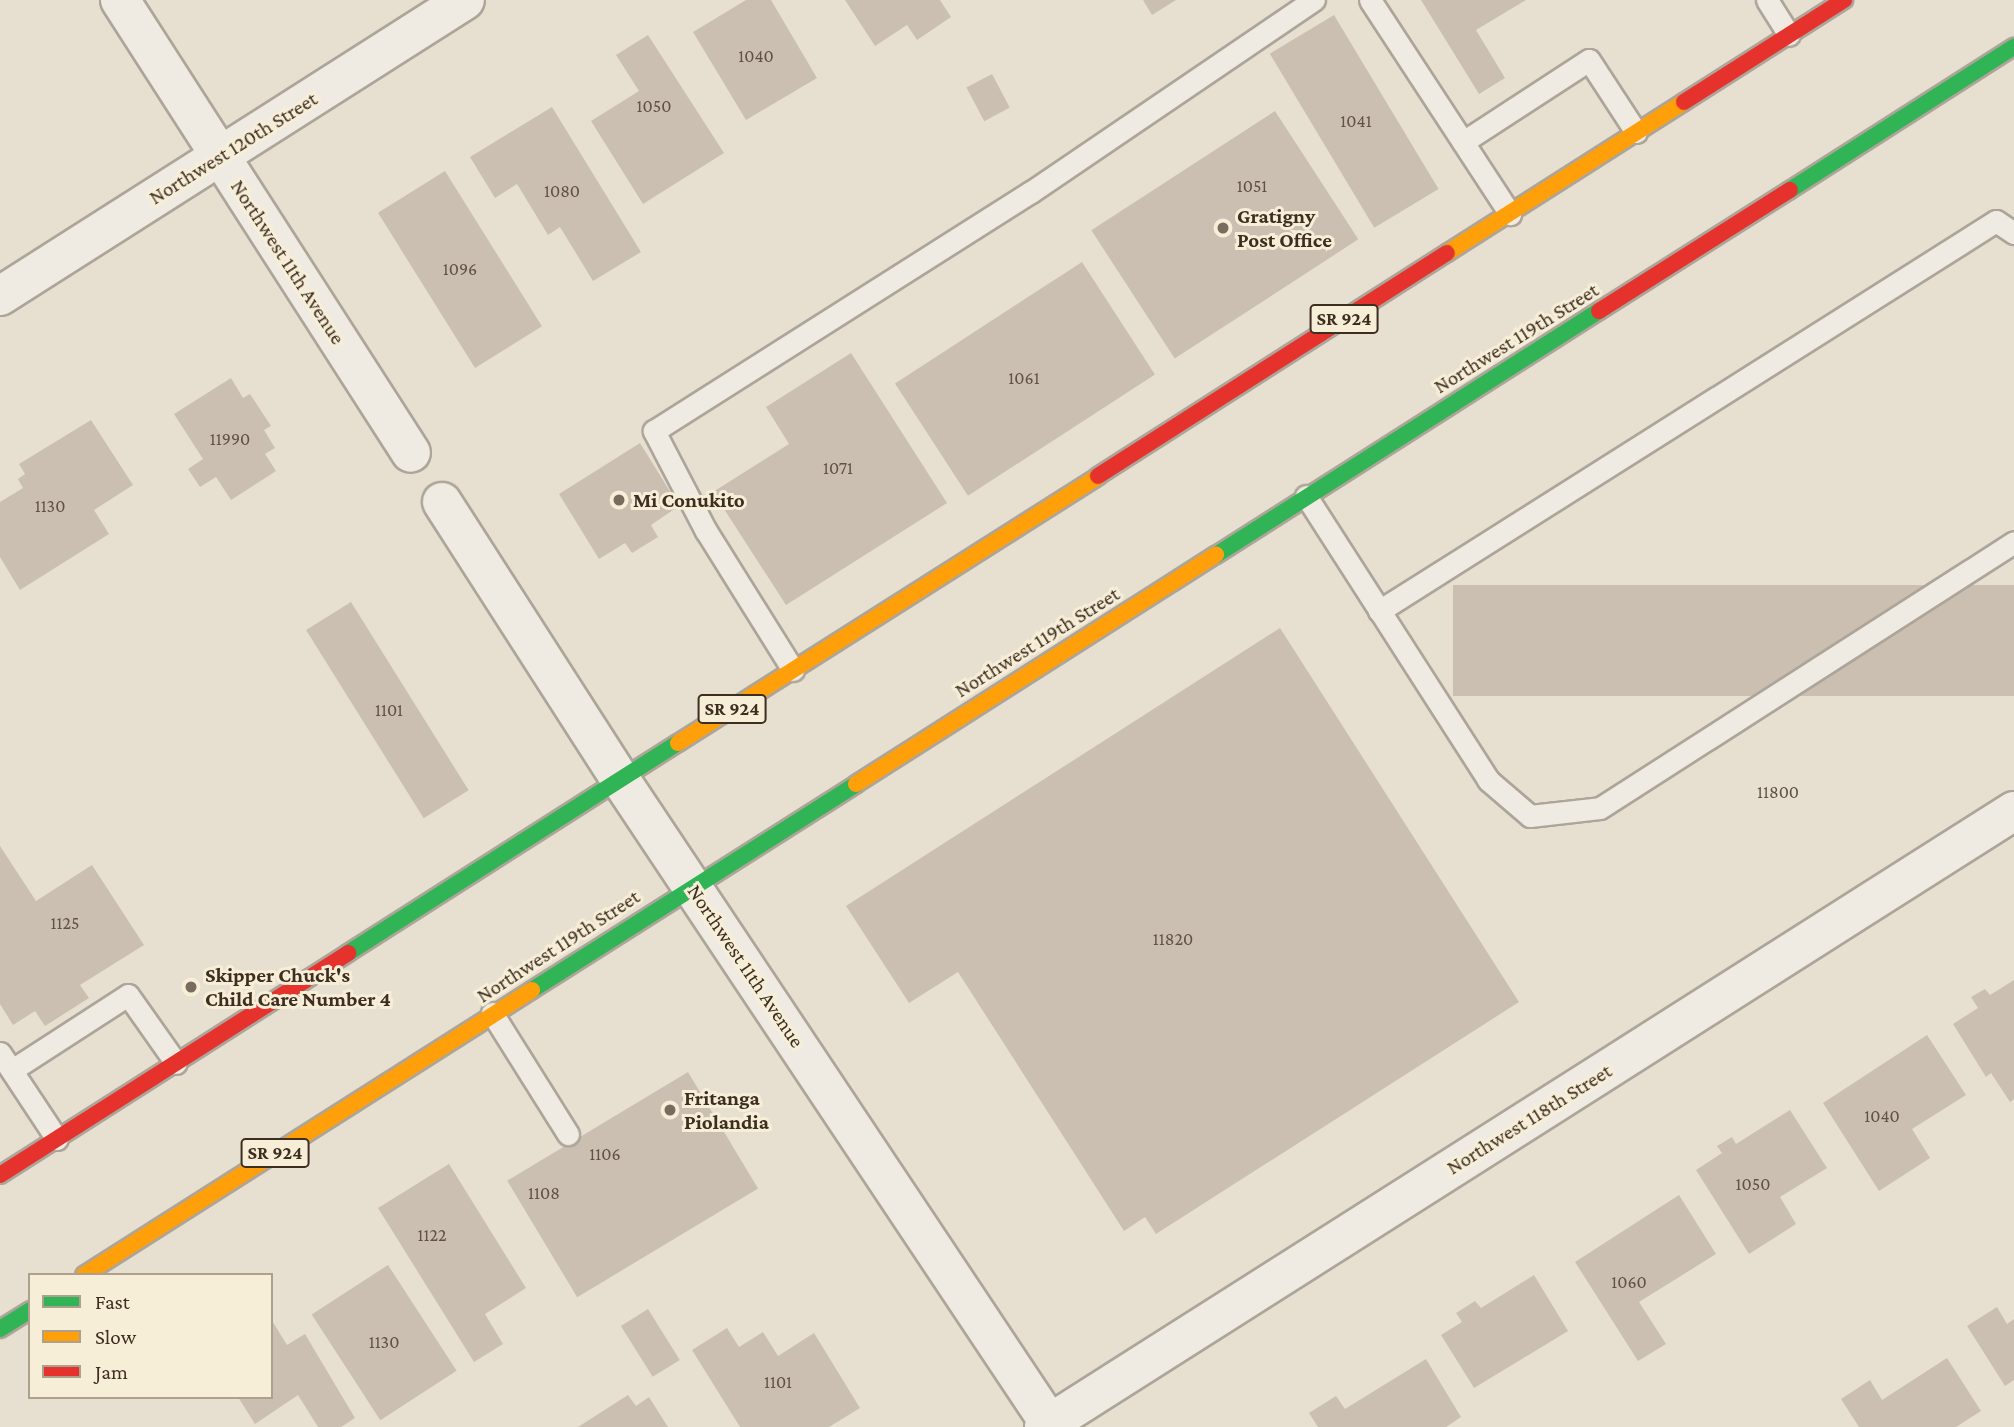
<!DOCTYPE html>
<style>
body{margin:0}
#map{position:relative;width:2014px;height:1427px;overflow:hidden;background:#e7e0d1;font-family:"Crimson Pro",serif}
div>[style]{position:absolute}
.building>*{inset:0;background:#cbbfb2;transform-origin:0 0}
.roads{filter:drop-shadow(2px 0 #ada599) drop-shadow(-2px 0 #ada599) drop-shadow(0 2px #ada599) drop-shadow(0 -2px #ada599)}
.lane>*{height:21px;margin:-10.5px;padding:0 10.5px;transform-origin:10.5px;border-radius:10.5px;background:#efebe3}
.street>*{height:38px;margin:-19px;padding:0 19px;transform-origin:19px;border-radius:19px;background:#efebe3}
.fast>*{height:16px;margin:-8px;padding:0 8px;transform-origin:8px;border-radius:8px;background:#30b455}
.slow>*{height:16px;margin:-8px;padding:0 8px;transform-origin:8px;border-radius:8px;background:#ff9f0a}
.jam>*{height:16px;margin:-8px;padding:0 8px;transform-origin:8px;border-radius:8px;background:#e5322d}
.dots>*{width:19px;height:19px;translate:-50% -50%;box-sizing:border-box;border:4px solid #f7eed8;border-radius:50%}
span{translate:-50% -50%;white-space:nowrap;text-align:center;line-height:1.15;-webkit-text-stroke:6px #f7eed8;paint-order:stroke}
.number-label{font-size:18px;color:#605244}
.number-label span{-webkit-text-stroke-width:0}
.shield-label span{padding:2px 5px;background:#f7eed8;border:2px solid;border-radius:5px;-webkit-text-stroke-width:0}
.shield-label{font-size:19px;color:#3d2e20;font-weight:700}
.street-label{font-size:21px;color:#3d2e20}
.poi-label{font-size:21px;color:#3d2e20;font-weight:700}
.left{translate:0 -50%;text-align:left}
.legend{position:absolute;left:28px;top:1273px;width:245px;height:126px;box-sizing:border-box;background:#f7eed8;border:2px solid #ada18e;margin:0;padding:9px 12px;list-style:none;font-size:21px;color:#3d2e20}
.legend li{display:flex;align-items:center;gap:14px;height:35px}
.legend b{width:35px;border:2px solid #ada18e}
</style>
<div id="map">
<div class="building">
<i style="clip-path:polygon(746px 0,771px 0,817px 78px,746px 120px,693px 32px)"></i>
<i style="clip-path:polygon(845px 0,940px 0,951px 17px,917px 40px,907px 25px,875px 46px)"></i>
<i style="clip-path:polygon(1143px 0,1176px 0,1152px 15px)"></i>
<i style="clip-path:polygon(1421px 0,1526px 0,1476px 30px,1505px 78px,1479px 94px)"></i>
<i style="left:1334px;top:15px;width:203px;height:75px;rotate:59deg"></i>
<i style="clip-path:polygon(648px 35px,724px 153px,643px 204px,591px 121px,639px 91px,616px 55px)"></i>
<i style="left:992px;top:74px;width:38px;height:29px;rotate:62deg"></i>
<i style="clip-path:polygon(552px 107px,641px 252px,593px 281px,560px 227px,548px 235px,517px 184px,495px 198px,470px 157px)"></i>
<i style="left:1275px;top:111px;width:153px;height:219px;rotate:57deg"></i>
<i style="left:445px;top:171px;width:183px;height:79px;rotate:58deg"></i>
<i style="left:1082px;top:262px;width:134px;height:223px;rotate:57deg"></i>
<i style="clip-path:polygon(851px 353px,947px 503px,786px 605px,713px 492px,789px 444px,766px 407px)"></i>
<i style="clip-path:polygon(231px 378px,243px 398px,250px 394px,271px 426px,264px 430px,275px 448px,265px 454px,276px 471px,231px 500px,216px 477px,200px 487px,188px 469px,203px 459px,174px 414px)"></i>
<i style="clip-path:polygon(91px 420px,133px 485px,94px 510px,109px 534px,20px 590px,0 557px,0 502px,23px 488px,18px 479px,25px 474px,19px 464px)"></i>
<i style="clip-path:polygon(640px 443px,679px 506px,651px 525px,658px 537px,632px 553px,625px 543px,599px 559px,559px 494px)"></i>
<i style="left:2014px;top:585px;width:111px;height:561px;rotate:90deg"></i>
<i style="left:351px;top:602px;width:222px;height:53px;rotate:58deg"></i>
<i style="clip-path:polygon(1280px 628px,1519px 1002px,1156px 1234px,1145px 1217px,1124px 1231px,958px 972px,909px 1003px,846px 906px)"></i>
<i style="clip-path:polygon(0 846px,36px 901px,92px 865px,144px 945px,80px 985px,89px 998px,45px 1026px,35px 1011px,13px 1025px,0 1004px)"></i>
<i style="clip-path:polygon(2014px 980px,2014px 1099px,2010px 1102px,1991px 1073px,1986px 1077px,1953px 1024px,1978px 1008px,1971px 997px,1985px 989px,1990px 995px)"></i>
<i style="clip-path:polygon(1927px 1035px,1966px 1095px,1912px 1129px,1930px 1158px,1879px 1191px,1823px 1103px)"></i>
<i style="left:688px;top:1072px;width:136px;height:211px;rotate:59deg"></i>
<i style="clip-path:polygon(1790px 1110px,1827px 1168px,1780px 1197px,1796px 1224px,1749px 1254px,1696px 1170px,1722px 1153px,1717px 1146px,1732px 1137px,1736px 1144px)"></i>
<i style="clip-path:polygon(449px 1164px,526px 1288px,485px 1314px,503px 1344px,474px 1362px,378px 1208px)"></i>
<i style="clip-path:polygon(1679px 1195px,1716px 1254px,1639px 1302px,1666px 1344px,1638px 1361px,1575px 1262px)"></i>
<i style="left:388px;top:1265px;width:126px;height:91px;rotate:57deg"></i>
<i style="clip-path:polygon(1534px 1275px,1568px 1331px,1474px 1388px,1441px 1335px,1462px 1322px,1456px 1313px,1475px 1301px,1481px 1308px)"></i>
<i style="clip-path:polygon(1997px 1307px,2007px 1324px,2014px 1319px,2014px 1380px,2005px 1386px,1967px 1326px)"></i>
<i style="left:648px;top:1309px;width:60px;height:32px;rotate:58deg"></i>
<i style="clip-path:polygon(271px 1319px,287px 1345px,305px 1334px,355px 1418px,341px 1427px,318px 1427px,298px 1395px,255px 1424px,238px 1397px,271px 1397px)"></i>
<i style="clip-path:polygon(727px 1328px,739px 1347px,763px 1332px,778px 1356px,814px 1333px,860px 1408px,829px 1427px,740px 1427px,692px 1350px)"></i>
<i style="clip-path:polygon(1947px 1358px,1981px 1411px,1956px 1427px,1859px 1427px,1841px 1399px,1870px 1380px,1882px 1400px)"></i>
<i style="clip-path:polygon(1426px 1359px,1461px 1417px,1446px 1427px,1318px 1427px,1309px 1413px,1336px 1396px,1345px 1409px)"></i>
<i style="clip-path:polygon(628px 1395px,636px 1406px,649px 1397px,668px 1427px,578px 1427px)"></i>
</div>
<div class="roads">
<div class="lane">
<i style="left:1370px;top:0;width:256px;rotate:56.8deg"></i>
<i style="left:1767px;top:0;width:41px;rotate:57.8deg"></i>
<i style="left:1463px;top:142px;width:150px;rotate:-33.1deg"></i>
<i style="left:1589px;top:60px;width:86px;rotate:56.9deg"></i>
<i style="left:1306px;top:496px;width:337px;rotate:57.3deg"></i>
<i style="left:1488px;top:780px;width:55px;rotate:40.6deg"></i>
<i style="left:1530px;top:816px;width:70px;rotate:-6.5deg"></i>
<i style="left:1600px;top:808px;width:492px;rotate:-32.7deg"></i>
<i style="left:1379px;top:611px;width:730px;rotate:-32.3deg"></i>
<i style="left:1996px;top:221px;width:22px;rotate:34deg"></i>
<i style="left:793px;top:670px;width:164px;rotate:-122deg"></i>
<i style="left:706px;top:531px;width:113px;rotate:-117.5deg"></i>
<i style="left:654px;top:431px;width:446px;rotate:-32.4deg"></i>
<i style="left:1031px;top:192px;width:342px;rotate:-34.2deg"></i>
<i style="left:492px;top:1013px;width:143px;rotate:57.9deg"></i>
<i style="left:0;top:1053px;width:103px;rotate:56.5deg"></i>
<i style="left:12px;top:1070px;width:138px;rotate:-32.9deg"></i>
<i style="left:128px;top:995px;width:83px;rotate:54.8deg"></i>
</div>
<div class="street">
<i style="left:120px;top:0;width:538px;rotate:57.28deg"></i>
<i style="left:0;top:296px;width:551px;rotate:-32.48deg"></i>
<i style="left:442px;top:502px;width:329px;rotate:57.3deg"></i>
<i style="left:620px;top:779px;width:779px;rotate:56.31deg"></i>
<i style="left:1044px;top:1427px;width:1149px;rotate:-32.42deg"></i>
</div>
<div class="fast">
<i style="left:1790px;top:190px;width:266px;rotate:-32.6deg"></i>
<i style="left:1216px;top:555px;width:454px;rotate:-32.5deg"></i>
<i style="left:348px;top:953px;width:391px;rotate:-32.5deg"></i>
<i style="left:532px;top:990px;width:384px;rotate:-32.4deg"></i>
<i style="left:0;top:1329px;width:36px;rotate:-32deg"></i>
</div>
<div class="slow">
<i style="left:1447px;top:253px;width:281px;rotate:-32.5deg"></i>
<i style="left:678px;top:743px;width:498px;rotate:-32.4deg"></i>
<i style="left:856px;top:784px;width:427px;rotate:-32.5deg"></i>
<i style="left:84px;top:1275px;width:531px;rotate:-32.46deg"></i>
</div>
<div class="jam">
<i style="left:1684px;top:102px;width:190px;rotate:-32.5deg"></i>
<i style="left:1599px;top:311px;width:226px;rotate:-32.4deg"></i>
<i style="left:1098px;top:476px;width:414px;rotate:-32.6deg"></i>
<i style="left:0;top:1175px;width:413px;rotate:-32.5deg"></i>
</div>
</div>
<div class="dots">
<i style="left:1223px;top:228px;background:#786c5e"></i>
<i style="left:619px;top:500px;background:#786c5e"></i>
<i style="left:191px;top:987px;background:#786c5e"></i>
<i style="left:670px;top:1110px;background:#786c5e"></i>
</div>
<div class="number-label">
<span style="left:756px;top:56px">1040</span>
<span style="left:654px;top:106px">1050</span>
<span style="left:1356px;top:121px">1041</span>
<span style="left:1252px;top:186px">1051</span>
<span style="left:562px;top:191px">1080</span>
<span style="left:460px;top:269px">1096</span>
<span style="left:1024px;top:378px">1061</span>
<span style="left:230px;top:439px">11990</span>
<span style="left:838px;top:468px">1071</span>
<span style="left:50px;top:506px">1130</span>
<span style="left:389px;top:710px">1101</span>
<span style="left:1778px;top:792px">11800</span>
<span style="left:65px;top:923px">1125</span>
<span style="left:1173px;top:939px">11820</span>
<span style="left:1882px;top:1116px">1040</span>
<span style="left:605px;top:1154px">1106</span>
<span style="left:1753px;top:1184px">1050</span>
<span style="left:544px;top:1193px">1108</span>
<span style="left:432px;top:1235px">1122</span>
<span style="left:1629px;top:1282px">1060</span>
<span style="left:384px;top:1342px">1130</span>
<span style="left:778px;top:1382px">1101</span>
</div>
<div class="shield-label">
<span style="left:1344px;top:319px">SR 924</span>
<span style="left:732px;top:709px">SR 924</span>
<span style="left:275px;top:1153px">SR 924</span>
</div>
<div class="street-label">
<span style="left:233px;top:148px;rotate:-32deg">Northwest 120th Street</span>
<span style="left:288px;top:262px;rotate:57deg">Northwest 11th Avenue</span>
<span style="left:1516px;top:338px;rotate:-32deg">Northwest 119th Street</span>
<span style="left:1037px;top:642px;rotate:-32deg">Northwest 119th Street</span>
<span style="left:558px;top:946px;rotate:-33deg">Northwest 119th Street</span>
<span style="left:746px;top:966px;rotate:56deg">Northwest 11th Avenue</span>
<span style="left:1529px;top:1119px;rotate:-32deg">Northwest 118th Street</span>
</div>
<div class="poi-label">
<span class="left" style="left:1237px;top:228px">Gratigny<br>Post Office</span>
<span class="left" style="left:633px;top:500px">Mi Conukito</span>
<span class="left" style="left:205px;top:987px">Skipper Chuck's<br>Child Care Number 4</span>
<span class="left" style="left:684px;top:1110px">Fritanga<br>Piolandia</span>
</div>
<ul class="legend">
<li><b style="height:9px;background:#30b455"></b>Fast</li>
<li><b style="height:9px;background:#ff9f0a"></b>Slow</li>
<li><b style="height:9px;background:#e5322d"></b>Jam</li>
</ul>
</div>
